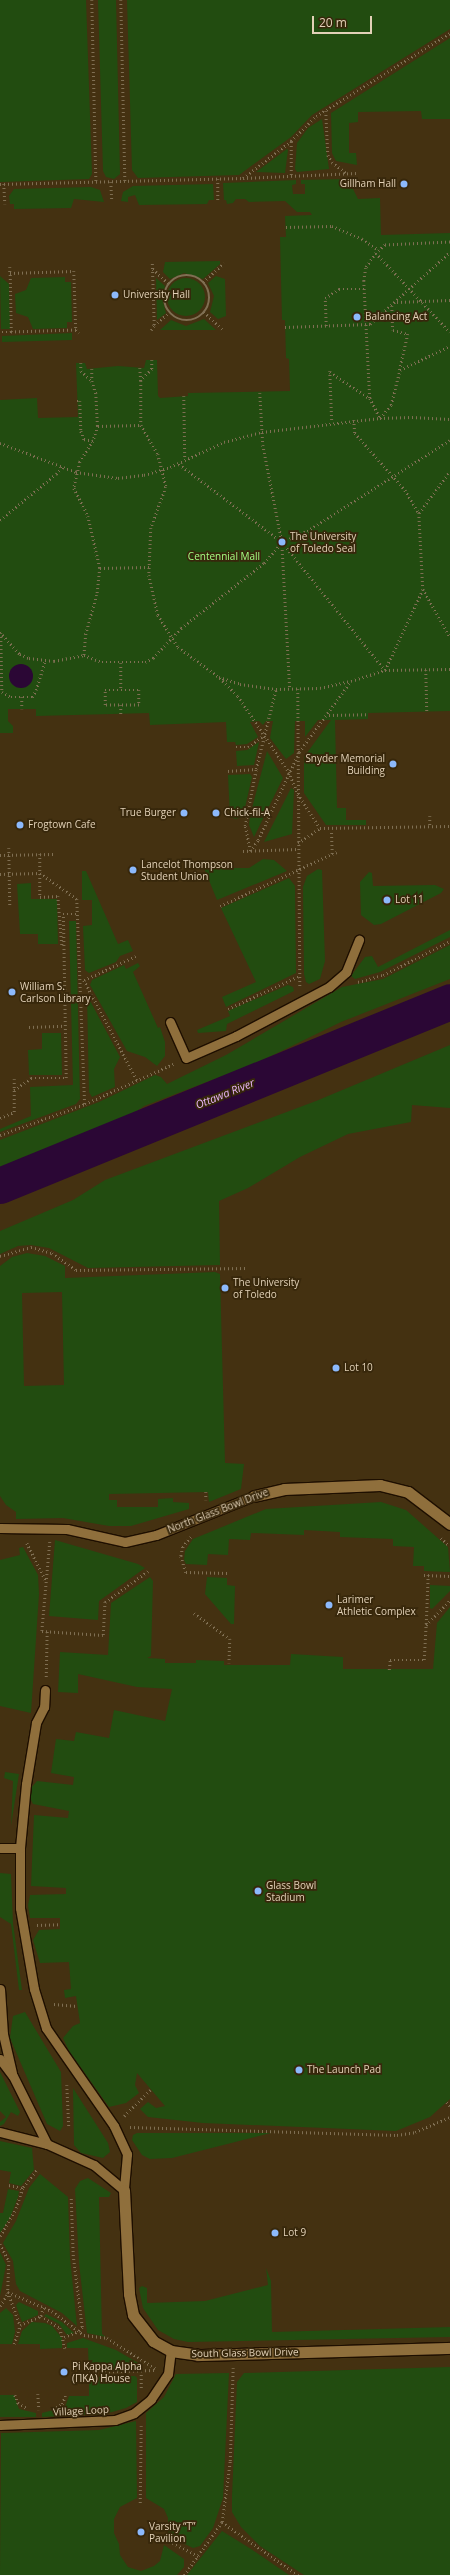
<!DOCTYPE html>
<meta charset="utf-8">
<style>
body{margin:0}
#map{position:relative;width:450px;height:2575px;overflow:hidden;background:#37270b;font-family:"Open Sans",sans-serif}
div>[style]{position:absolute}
.built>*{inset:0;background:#443111;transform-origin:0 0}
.green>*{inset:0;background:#224c10}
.round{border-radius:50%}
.water>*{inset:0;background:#2b0735}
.river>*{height:36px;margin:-18px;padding:0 18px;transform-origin:18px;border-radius:18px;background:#2b0735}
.path>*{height:2.5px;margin-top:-1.25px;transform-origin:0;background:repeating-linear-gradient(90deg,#7f6f53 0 1px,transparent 0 4px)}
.path>.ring{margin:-1.25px;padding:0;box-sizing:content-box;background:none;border:2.5px solid #7f6f53;border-radius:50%}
.roads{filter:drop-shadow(1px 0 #1e0f00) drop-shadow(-1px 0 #1e0f00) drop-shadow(0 1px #1e0f00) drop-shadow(0 -1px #1e0f00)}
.service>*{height:9px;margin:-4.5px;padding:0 4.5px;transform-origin:4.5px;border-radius:4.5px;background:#8f6f3c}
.minor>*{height:11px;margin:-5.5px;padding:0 5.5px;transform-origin:5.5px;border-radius:5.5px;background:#8f6f3c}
.dots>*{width:11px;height:11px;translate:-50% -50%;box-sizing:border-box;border:2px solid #37270b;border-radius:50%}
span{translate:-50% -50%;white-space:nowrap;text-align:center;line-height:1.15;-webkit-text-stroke:3.5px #37270b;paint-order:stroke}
.poi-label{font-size:10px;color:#e2d1b7}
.right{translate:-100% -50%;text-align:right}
.left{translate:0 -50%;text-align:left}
.park-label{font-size:10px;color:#a4fe83}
.street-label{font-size:10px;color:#e2d1b7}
.water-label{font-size:11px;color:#eab6fb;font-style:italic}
.scale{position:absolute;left:312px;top:16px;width:60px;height:18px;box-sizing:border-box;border:2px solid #e2d1b7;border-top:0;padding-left:5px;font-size:12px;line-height:14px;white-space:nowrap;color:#e2d1b7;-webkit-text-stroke:3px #37270b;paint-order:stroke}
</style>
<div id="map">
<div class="built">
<i style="left:0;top:0;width:450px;height:2575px"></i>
</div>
<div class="green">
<i style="clip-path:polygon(0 0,86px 0,92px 174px,89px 179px,0 182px)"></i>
<i style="clip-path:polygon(98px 0,116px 0,120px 174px,114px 179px,106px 177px,103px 171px)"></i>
<i style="clip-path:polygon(127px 0,450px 0,450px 29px,312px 115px,291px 137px,239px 175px,138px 178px,132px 170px)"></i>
<i style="clip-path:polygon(450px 38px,450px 119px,422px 119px,421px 111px,358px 112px,358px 122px,349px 123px,349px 153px,356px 153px,357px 165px,336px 161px,332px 153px,331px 113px)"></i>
<i style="clip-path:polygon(322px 119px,329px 169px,297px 172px,295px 169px,297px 143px,308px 128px)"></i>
<i style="clip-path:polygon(288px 150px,285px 173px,256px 172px,287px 149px)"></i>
<i style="clip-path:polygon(344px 179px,350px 183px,358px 199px,380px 198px,381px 235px,450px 233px,450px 711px,368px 713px,368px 719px,335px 720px,337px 808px,346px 808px,346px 820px,366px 820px,366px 825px,326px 825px,304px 793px,304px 757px,331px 720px,318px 720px,305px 737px,305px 721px,295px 721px,294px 753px,286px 759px,270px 738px,273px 721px,266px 721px,263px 725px,259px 721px,250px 722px,258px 737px,247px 744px,236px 745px,235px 742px,227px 742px,226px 722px,150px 725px,149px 713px,36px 716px,36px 709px,8px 709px,8px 721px,13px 726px,13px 733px,0 733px,0 400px,37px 398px,38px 418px,78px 417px,76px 363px,85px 363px,87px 369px,118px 366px,144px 368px,146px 360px,157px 360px,158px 396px,160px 398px,188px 396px,188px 393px,290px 391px,289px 359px,286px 358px,285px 320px,282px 320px,280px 237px,286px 237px,285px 216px,312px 215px,310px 212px,297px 212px,285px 201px,249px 202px,245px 199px,236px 199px,233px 203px,227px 204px,226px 200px,224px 200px,223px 183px,296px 180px,296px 184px,292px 185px,293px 194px,305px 194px,305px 184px,301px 184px,301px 180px)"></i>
<i style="clip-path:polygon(213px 184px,214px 200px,209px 200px,207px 204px,139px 205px,135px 195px,128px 197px,128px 202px,121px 201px,123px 192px,133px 186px)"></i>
<i style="clip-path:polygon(91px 187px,100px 190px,104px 202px,74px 199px,71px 208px,14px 209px,14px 204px,10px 204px,9px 196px,14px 189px)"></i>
<i style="clip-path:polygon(220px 261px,220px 264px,203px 279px,184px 273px,170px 279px,163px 272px,165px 262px)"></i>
<i style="clip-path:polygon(0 276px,9px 284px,10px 329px,1px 329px)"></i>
<i style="clip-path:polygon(216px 276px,225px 279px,226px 316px,218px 319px,210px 312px,214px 296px,208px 283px)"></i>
<i style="clip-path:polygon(65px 277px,65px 282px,71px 282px,72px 322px,67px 322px,67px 328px,33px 329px,28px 317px,16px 313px,15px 294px,26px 290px,31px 278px)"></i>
<i style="clip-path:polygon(156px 278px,165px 286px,162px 298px,166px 313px,157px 320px)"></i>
<i class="round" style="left:167px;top:278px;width:38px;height:38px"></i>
<i style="clip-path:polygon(204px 319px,216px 330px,160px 330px,171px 320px,186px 326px)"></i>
<i style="clip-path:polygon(72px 333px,72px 340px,2px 342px,2px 336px)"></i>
<i style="clip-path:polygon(259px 742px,254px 765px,237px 766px,236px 751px,247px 750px)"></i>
<i style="clip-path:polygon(267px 751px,283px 778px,254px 837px,249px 825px,250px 816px)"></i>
<i style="clip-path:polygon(250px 774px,252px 777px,243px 816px,236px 819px,230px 817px,228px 775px)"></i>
<i style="clip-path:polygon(291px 788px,294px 790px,292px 834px,264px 842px)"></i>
<i style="clip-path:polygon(263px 859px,274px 860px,287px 871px,217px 900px,204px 868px,249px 868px)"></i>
<i style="clip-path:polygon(318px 869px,322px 870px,325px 961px,320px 979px,309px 984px,306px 982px,304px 974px,303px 887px,307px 876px)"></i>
<i style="clip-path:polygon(82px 871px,86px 871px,118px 944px,128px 940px,133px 951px,120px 956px,116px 962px,89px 973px,85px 970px,83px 926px,92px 925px,92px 900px,82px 900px)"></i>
<i style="clip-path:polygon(369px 872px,372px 873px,373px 886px,435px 885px,444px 889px,441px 893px,381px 924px,374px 925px,361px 915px,360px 882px)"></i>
<i style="clip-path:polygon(289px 878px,295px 886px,296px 973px,226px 1007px,222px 997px,256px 982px,221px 908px)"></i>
<i style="clip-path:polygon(31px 883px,31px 899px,57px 899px,58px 944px,38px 944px,38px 934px,20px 934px,17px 884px)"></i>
<i style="clip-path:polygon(69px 921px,76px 921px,80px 1099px,76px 1104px,0 1132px,0 1129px,31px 1116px,30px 1087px,73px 1085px)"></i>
<i style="clip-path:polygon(450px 930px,450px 937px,380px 972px,355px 979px,351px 976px,365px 957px,372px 956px,378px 967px)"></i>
<i style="clip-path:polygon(450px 945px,450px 979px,341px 1022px,259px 1062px,144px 1106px,129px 1117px,76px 1140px,21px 1158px,0 1170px,0 1140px,99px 1102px,155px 1075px,161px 1077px,167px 1084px,226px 1055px,342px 987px,383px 979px)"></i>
<i style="clip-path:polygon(138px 963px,140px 966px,133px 972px,158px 1028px,160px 1027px,165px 1042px,165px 1056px,157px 1066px,145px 1057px,127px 1051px,90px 985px,92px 980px,124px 965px,126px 969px)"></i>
<i style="clip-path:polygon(288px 985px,293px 987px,294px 991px,227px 1024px,226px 1031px,198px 1033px,197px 1030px,230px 1016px,228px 1011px)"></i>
<i style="clip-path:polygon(87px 995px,120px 1057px,114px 1069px,115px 1087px,92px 1097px,89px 1092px)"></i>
<i style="clip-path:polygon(42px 1033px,61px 1033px,62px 1075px,29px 1075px,28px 1050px,42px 1049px)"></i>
<i style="clip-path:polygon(450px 1045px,450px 1108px,412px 1105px,411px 1122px,348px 1134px,300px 1157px,248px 1188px,219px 1201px,220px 1265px,88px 1268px,49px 1248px,31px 1245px,18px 1246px,0 1254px,0 1231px,73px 1200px,105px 1180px,316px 1101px)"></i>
<i style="clip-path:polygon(evenodd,27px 1253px,45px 1256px,65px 1266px,65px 1278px,215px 1272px,220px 1274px,225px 1463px,244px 1464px,241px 1489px,209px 1502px,208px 1492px,109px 1494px,109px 1500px,117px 1500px,117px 1507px,158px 1507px,158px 1499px,173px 1498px,173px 1502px,189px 1503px,189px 1509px,131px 1526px,109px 1526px,63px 1518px,16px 1519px,16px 1512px,6px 1505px,0 1496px,0 1266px,12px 1257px,27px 1253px,62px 1292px,64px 1385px,24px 1386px,22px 1293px,62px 1292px)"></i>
<i style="clip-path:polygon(381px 1502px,406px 1510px,448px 1547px,450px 1572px,424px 1571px,424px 1566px,413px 1566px,414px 1547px,393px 1546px,393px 1539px,340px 1537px,340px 1532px,304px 1530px,304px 1535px,251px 1533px,250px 1540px,229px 1539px,228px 1555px,208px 1554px,207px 1565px,186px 1564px,184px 1560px,185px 1551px,193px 1539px,266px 1509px)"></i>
<i style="clip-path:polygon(55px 1540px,138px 1564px,145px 1568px,99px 1601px,98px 1620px,49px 1616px)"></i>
<i style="clip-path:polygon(23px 1547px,38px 1575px,39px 1594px,31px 1713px,0 1706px,0 1560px,20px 1555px,19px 1548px)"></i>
<i style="clip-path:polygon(150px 1577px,153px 1581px,151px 1656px,147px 1658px,165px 1659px,165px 1663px,196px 1663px,196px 1660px,224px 1661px,224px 1665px,290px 1665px,291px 1654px,343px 1657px,343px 1669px,433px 1669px,437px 1623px,450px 1607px,450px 2099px,430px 2117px,396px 2131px,203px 2123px,148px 2117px,140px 2109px,148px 2102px,156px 2108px,165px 2106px,137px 2073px,135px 2085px,139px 2093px,126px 2103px,109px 2107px,69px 2051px,63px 2038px,73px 2026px,80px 2023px,76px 1996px,65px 1998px,64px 1990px,71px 1989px,69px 1962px,40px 1963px,33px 1940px,39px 1930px,60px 1929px,60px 1918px,30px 1918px,28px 1905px,30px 1895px,66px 1894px,66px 1888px,31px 1886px,34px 1815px,68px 1818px,69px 1811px,33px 1804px,30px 1798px,31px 1788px,37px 1781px,73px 1785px,74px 1777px,51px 1773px,56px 1739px,74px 1741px,76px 1732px,109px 1738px,114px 1710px,165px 1721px,172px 1689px,137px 1687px,78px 1674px,78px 1693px,58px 1692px,60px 1652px,108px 1655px,111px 1603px)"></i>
<i style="clip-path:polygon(207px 1577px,227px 1578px,227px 1585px,235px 1586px,234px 1624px,231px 1624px,205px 1594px)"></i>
<i style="clip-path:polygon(430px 1585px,450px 1586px,450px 1591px,432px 1609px,430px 1608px)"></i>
<i style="clip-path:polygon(5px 1772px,19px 1774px,11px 1826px,13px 1781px,4px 1778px)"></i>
<i style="clip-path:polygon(0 1873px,11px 1874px,13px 1923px,22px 1990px,19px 1990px,11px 1924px,0 1917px)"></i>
<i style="clip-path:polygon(25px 2012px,61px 2072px,63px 2126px,60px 2131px,47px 2124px,10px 2038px,13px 2016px)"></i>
<i style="clip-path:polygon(0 2072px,20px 2112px,18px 2116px,11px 2112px,4px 2124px,0 2126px,0 2122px,6px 2117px,0 2111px)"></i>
<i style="clip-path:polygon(73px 2088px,108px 2143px,110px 2152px,103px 2158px,81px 2153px,74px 2145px)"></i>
<i style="clip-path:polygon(137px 2133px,271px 2133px,172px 2158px,150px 2159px,142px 2155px,132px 2140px,133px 2135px)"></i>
<i style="clip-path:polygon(0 2141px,32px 2148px,34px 2170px,21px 2186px,9px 2183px,11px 2172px,0 2170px)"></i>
<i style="clip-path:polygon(40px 2174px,68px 2197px,70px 2258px,77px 2326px,62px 2313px,20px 2291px,16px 2284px,13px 2261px,3px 2243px,16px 2221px,29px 2188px)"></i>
<i style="clip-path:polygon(88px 2178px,111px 2193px,109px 2197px,99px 2197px,102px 2334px,106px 2337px,87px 2333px,79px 2263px,75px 2189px,80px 2181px)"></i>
<i style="clip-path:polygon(8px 2189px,19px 2191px,18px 2197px,10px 2218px,0 2233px,0 2213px,3px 2213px)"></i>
<i style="clip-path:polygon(0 2252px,6px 2265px,0 2296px)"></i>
<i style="clip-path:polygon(266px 2268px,271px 2281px,272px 2332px,450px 2327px,450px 2337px,188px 2342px,174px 2339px,158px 2330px,143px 2308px,139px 2288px,142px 2286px,147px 2288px,147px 2303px,205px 2301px,268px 2285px)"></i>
<i style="clip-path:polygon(19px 2302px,38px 2311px,38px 2315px,22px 2322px,16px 2305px)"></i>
<i style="clip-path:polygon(6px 2308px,13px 2315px,15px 2332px,12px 2344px,0 2344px,0 2313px)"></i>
<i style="clip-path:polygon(46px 2314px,62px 2322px,74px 2333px,67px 2335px,59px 2324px,44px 2316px)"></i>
<i style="clip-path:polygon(32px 2322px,45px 2323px,52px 2326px,62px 2338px,62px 2348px,40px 2349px,40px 2344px,18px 2344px,22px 2331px)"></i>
<i style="clip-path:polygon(83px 2338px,116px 2350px,140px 2364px,141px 2370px,89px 2371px,88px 2348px,67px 2348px,67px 2343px)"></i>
<i style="clip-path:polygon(450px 2367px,450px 2575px,304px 2575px,260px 2546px,241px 2527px,232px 2512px,232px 2496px,237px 2382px,244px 2373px)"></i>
<i style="clip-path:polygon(229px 2373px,223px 2498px,213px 2528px,200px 2546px,193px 2548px,168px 2536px,168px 2518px,164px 2509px,146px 2498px,146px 2413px,164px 2397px,176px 2374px)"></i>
<i style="clip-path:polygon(135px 2376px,137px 2378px,137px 2402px,126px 2408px,105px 2414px,42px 2417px,42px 2413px,65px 2407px,69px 2396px,89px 2396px,89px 2377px)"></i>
<i style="clip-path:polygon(0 2395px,14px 2395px,19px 2409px,36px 2413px,36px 2417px,0 2417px)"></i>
<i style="clip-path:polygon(136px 2421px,137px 2498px,120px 2507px,114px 2519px,114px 2533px,119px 2544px,120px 2555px,128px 2567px,141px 2571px,154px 2566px,160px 2561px,164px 2545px,184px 2559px,184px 2567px,177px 2575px,0 2575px,1px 2433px,99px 2430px)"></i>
<i style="clip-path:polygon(222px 2531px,251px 2549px,289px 2575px,187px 2575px)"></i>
</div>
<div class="water">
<i class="round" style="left:9px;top:664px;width:24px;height:24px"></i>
</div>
<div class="river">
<i style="left:0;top:1186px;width:486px;rotate:-22.2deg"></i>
</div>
<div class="path">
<i style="left:92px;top:0;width:182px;rotate:88.7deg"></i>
<i style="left:121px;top:0;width:181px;rotate:88.7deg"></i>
<i style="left:326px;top:111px;width:44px;rotate:87.4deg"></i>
<i style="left:328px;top:155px;width:8px;rotate:60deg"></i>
<i style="left:332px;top:162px;width:18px;rotate:38deg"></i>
<i style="left:291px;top:175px;width:34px;rotate:-90deg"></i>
<i style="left:243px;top:178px;width:114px;rotate:-2.5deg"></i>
<i style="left:218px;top:179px;width:21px;rotate:90deg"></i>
<i style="left:111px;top:182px;width:18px;rotate:87deg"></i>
<i style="left:0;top:184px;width:243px;rotate:-1.4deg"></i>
<i style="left:243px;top:178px;width:61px;rotate:-37.6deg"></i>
<i style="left:291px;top:141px;width:35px;rotate:-45deg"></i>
<i style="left:316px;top:116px;width:158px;rotate:-31.8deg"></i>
<i style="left:4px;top:184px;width:20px;rotate:87deg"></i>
<i style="left:286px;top:227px;width:46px;rotate:-1.2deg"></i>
<i style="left:332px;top:226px;width:33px;rotate:23deg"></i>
<i style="left:362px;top:239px;width:20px;rotate:33deg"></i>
<i style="left:450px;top:242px;width:65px;rotate:177.4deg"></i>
<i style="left:385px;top:245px;width:12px;rotate:138deg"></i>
<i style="left:376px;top:253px;width:18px;rotate:124deg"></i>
<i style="left:366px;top:268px;width:13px;rotate:99deg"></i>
<i style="left:364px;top:281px;width:117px;rotate:87.1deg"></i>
<i style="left:370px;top:398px;width:22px;rotate:63deg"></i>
<i style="left:380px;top:418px;width:17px;rotate:-50deg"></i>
<i style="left:391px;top:405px;width:36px;rotate:-76deg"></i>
<i style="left:400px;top:370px;width:55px;rotate:-25.6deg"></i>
<i style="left:376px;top:253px;width:108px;rotate:46.9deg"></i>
<i style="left:10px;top:267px;width:6px;rotate:90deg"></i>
<i style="left:153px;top:269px;width:22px;rotate:43deg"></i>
<i class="ring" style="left:164px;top:275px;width:43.5px;height:43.5px"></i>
<i style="left:203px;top:282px;width:28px;rotate:-42deg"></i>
<i style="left:397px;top:302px;width:53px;rotate:-2.2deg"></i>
<i style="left:392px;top:306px;width:24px;rotate:88deg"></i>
<i style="left:393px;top:330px;width:16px;rotate:15deg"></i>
<i style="left:408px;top:334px;width:37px;rotate:103deg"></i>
<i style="left:204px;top:312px;width:25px;rotate:43deg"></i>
<i style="left:154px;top:325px;width:19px;rotate:-39deg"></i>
<i style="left:326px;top:326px;width:28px;rotate:-92deg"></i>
<i style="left:325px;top:298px;width:17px;rotate:-33deg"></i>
<i style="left:339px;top:289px;width:25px"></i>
<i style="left:285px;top:327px;width:85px;rotate:-2deg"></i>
<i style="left:370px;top:324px;width:108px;rotate:-42deg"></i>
<i style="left:76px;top:330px;width:65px;rotate:178.2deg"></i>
<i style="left:11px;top:332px;width:59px;rotate:-91deg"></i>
<i style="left:10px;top:273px;width:64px;rotate:-1.8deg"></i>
<i style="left:74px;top:271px;width:59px;rotate:88.1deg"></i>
<i style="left:76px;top:330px;width:4px;rotate:45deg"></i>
<i style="left:151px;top:330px;width:6px;rotate:-59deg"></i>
<i style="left:154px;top:325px;width:62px;rotate:-91.8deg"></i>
<i style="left:2px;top:332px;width:9px"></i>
<i style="left:152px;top:360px;width:9px;rotate:90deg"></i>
<i style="left:152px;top:369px;width:16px;rotate:133deg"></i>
<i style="left:141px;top:381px;width:44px;rotate:90deg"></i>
<i style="left:141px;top:425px;width:34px;rotate:60deg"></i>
<i style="left:158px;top:454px;width:34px;rotate:76deg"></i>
<i style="left:166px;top:487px;width:44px;rotate:110.1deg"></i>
<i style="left:151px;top:528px;width:47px;rotate:92.4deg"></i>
<i style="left:149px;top:575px;width:41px;rotate:77.3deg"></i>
<i style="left:158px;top:615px;width:38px;rotate:58deg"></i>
<i style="left:178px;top:647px;width:51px;rotate:36.2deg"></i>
<i style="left:219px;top:677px;width:22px;rotate:18deg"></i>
<i style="left:240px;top:684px;width:36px;rotate:8deg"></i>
<i style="left:276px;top:689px;width:44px;rotate:-1.3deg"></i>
<i style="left:320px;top:688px;width:32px;rotate:-13deg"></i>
<i style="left:351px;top:681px;width:36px;rotate:-18deg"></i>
<i style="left:385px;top:670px;width:65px;rotate:-0.9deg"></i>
<i style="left:81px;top:363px;width:8px;rotate:90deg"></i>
<i style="left:81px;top:371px;width:15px;rotate:42deg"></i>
<i style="left:92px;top:381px;width:13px;rotate:72deg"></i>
<i style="left:96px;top:393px;width:33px;rotate:87deg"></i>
<i style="left:98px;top:426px;width:16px;rotate:108deg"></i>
<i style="left:93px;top:441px;width:25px;rotate:122deg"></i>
<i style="left:80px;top:462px;width:27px;rotate:103deg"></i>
<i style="left:74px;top:488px;width:31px;rotate:63deg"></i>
<i style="left:88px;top:516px;width:53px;rotate:77deg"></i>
<i style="left:100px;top:568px;width:27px;rotate:96deg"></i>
<i style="left:97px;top:595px;width:41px;rotate:105.8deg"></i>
<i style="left:86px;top:634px;width:21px;rotate:95deg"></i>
<i style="left:140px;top:368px;width:13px;rotate:86deg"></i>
<i style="left:92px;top:369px;width:12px;rotate:90deg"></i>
<i style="left:330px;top:371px;width:51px;rotate:87.8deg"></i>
<i style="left:330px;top:372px;width:47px;rotate:33.7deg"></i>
<i style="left:260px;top:393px;width:52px;rotate:86.7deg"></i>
<i style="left:263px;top:445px;width:99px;rotate:78.9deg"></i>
<i style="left:282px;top:542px;width:147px;rotate:86.9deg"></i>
<i style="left:184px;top:396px;width:63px;rotate:89.1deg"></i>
<i style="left:77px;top:401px;width:3px"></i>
<i style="left:80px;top:401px;width:30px;rotate:88deg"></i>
<i style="left:81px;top:431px;width:9px;rotate:69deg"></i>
<i style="left:84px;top:439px;width:9px;rotate:13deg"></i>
<i style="left:354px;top:420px;width:13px;rotate:86deg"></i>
<i style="left:355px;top:433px;width:76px;rotate:48.7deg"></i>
<i style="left:405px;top:490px;width:27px;rotate:59deg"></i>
<i style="left:419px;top:513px;width:76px;rotate:87deg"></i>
<i style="left:423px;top:589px;width:55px;rotate:60.6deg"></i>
<i style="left:98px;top:426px;width:43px;rotate:-1.3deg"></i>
<i style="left:0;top:443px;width:81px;rotate:20.9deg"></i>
<i style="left:76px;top:472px;width:42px;rotate:8.1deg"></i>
<i style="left:118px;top:478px;width:26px;rotate:-7deg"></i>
<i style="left:144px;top:475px;width:27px;rotate:-17deg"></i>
<i style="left:170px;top:467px;width:60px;rotate:-24.8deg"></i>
<i style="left:224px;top:442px;width:39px;rotate:-15deg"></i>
<i style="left:262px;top:432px;width:119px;rotate:-6.8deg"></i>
<i style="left:380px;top:418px;width:32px;rotate:-2deg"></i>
<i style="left:412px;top:417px;width:38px;rotate:3deg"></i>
<i style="left:179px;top:464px;width:129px;rotate:37.1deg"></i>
<i style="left:282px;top:542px;width:164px;rotate:51.2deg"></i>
<i style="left:385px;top:670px;width:89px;rotate:-64.9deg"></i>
<i style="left:419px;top:513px;width:52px;rotate:-53.6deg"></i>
<i style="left:0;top:520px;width:72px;rotate:-39.4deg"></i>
<i style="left:56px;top:474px;width:11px;rotate:-49deg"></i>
<i style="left:100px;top:568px;width:49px;rotate:-1.2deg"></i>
<i style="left:0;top:632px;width:30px;rotate:48deg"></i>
<i style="left:20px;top:654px;width:10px;rotate:24deg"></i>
<i style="left:29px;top:658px;width:25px;rotate:7deg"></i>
<i style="left:54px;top:661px;width:31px;rotate:-11deg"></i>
<i style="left:84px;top:655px;width:19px;rotate:21deg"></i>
<i style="left:102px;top:662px;width:43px"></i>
<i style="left:145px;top:662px;width:9px;rotate:-27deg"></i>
<i style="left:153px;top:658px;width:41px;rotate:-47deg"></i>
<i style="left:181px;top:628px;width:105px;rotate:-38.1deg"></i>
<i style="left:264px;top:563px;width:28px;rotate:-49deg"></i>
<i style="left:282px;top:542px;width:27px;rotate:-24deg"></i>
<i style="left:307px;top:531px;width:169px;rotate:-32.5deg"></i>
<i style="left:1px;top:633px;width:59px;rotate:89deg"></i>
<i style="left:2px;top:692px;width:10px;rotate:29deg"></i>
<i style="left:11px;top:697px;width:21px"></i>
<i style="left:32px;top:697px;width:8px;rotate:-60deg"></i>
<i style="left:36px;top:690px;width:31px;rotate:-73deg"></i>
<i style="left:121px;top:663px;width:27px;rotate:90deg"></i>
<i style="left:426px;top:670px;width:42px;rotate:88.6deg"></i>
<i style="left:220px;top:678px;width:25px;rotate:45deg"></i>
<i style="left:238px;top:696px;width:92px;rotate:56.1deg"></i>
<i style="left:289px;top:772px;width:24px;rotate:68deg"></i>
<i style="left:298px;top:794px;width:40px;rotate:57.1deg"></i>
<i style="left:320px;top:828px;width:130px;rotate:-0.9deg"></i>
<i style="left:298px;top:689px;width:298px;rotate:89.6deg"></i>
<i style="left:105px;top:690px;width:34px"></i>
<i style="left:139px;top:690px;width:15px;rotate:90deg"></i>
<i style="left:139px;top:705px;width:34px;rotate:180deg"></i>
<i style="left:105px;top:705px;width:15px;rotate:-90deg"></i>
<i style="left:22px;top:697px;width:12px;rotate:90deg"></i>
<i style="left:121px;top:705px;width:9px;rotate:90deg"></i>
<i style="left:329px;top:715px;width:39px;rotate:-1deg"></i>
<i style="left:236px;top:747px;width:12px"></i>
<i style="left:248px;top:747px;width:19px;rotate:-36deg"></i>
<i style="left:228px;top:771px;width:28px;rotate:-4deg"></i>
<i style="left:256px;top:769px;width:82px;rotate:-76deg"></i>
<i style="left:430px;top:816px;width:10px;rotate:90deg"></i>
<i style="left:298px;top:843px;width:27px;rotate:-34deg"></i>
<i style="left:9px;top:848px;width:57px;rotate:89deg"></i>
<i style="left:243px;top:851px;width:55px;rotate:-2.1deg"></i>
<i style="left:250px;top:851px;width:14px;rotate:-54deg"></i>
<i style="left:258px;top:840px;width:97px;rotate:-65deg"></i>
<i style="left:299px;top:752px;width:88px;rotate:-53.8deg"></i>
<i style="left:250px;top:851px;width:25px;rotate:-101deg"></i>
<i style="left:245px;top:826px;width:58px;rotate:-79.1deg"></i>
<i style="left:40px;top:854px;width:43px;rotate:90deg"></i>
<i style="left:40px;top:897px;width:18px;rotate:-3deg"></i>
<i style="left:58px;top:896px;width:49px;rotate:85.3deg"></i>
<i style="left:332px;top:854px;width:5px;rotate:-22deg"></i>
<i style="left:0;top:855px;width:54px;rotate:-1.1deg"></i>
<i style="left:0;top:874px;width:40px;rotate:-1.4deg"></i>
<i style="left:40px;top:873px;width:45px;rotate:35.1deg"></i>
<i style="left:77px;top:899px;width:205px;rotate:87.8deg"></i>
<i style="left:220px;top:906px;width:123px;rotate:-24.9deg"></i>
<i style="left:332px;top:854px;width:24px;rotate:-92deg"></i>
<i style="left:84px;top:980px;width:113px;rotate:62.1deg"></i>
<i style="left:84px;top:980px;width:57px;rotate:-24.8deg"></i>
<i style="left:358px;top:982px;width:26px;rotate:-16deg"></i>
<i style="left:383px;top:975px;width:75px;rotate:-26.9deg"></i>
<i style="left:228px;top:1009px;width:78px;rotate:-24.9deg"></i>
<i style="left:29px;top:1027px;width:36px;rotate:-2deg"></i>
<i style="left:14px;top:1090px;width:21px;rotate:-35deg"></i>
<i style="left:31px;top:1078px;width:35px"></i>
<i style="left:66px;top:1078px;width:164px;rotate:-91deg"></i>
<i style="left:63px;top:914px;width:15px"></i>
<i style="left:0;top:1118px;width:15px;rotate:-23deg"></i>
<i style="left:14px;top:1112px;width:33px;rotate:-90deg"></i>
<i style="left:0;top:1135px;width:90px;rotate:-20deg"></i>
<i style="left:85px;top:1104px;width:97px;rotate:-24.4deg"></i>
<i style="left:0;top:1256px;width:32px;rotate:-16deg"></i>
<i style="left:31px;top:1247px;width:22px;rotate:16deg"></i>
<i style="left:52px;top:1253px;width:29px;rotate:35deg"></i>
<i style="left:76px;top:1270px;width:172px;rotate:-0.7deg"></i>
<i style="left:206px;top:1492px;width:8px;rotate:90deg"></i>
<i style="left:191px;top:1537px;width:13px;rotate:129deg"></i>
<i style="left:183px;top:1547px;width:9px;rotate:103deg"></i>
<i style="left:181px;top:1556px;width:17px;rotate:73deg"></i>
<i style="left:186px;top:1572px;width:42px;rotate:1.4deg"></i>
<i style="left:441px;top:1538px;width:12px;rotate:42deg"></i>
<i style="left:50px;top:1542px;width:89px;rotate:95.1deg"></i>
<i style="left:42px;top:1631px;width:61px;rotate:3.8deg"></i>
<i style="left:103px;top:1635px;width:33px;rotate:-87deg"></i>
<i style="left:105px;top:1602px;width:53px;rotate:-35.8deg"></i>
<i style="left:27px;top:1543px;width:42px;rotate:63.4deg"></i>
<i style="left:424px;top:1575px;width:26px;rotate:2deg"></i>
<i style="left:194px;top:1613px;width:44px;rotate:35.8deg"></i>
<i style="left:230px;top:1639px;width:24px;rotate:92deg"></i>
<i style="left:426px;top:1624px;width:49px;rotate:-87.7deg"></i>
<i style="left:389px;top:1670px;width:10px;rotate:-84deg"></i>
<i style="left:390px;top:1660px;width:34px"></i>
<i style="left:424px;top:1660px;width:35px;rotate:-87deg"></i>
<i style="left:426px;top:1625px;width:35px;rotate:-46deg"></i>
<i style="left:46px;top:1677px;width:46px;rotate:-88.8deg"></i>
<i style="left:37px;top:1925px;width:23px;rotate:-2deg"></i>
<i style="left:54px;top:2004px;width:23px;rotate:5deg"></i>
<i style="left:67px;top:2085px;width:43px;rotate:87.3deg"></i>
<i style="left:447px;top:2102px;width:5px;rotate:53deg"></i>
<i style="left:124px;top:2116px;width:37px;rotate:-45deg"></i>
<i style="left:130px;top:2127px;width:267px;rotate:1.7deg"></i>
<i style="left:397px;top:2135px;width:18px;rotate:-9deg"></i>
<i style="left:415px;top:2132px;width:38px;rotate:-23deg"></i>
<i style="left:9px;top:2185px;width:13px;rotate:13deg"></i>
<i style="left:0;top:2236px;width:32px;rotate:-60deg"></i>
<i style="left:16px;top:2208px;width:22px;rotate:-72deg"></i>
<i style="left:23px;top:2187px;width:22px;rotate:-51deg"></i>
<i style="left:0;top:2244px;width:19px;rotate:62deg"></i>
<i style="left:9px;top:2261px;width:31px;rotate:92deg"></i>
<i style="left:8px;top:2292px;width:35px;rotate:70deg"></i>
<i style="left:8px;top:2292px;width:48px;rotate:23.4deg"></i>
<i style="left:52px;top:2311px;width:40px;rotate:37deg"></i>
<i style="left:84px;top:2335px;width:23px;rotate:7deg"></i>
<i style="left:107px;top:2338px;width:57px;rotate:32deg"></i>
<i style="left:0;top:2306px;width:15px;rotate:-58deg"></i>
<i style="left:41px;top:2316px;width:9px;rotate:-77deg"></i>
<i style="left:64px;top:2337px;width:16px;rotate:-22deg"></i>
<i style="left:79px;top:2331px;width:5px;rotate:-53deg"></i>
<i style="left:82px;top:2327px;width:72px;rotate:-97.2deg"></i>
<i style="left:73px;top:2256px;width:58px;rotate:-92deg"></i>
<i style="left:14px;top:2344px;width:20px;rotate:-72deg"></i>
<i style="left:20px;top:2325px;width:23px;rotate:-23deg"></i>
<i style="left:41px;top:2316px;width:22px;rotate:32deg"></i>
<i style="left:60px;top:2328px;width:21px;rotate:76deg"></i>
<i style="left:89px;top:2372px;width:65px;rotate:-1.8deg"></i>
<i style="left:141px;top:2388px;width:16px;rotate:-90deg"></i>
<i style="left:38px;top:2394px;width:16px;rotate:86deg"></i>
<i style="left:15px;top:2395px;width:9px;rotate:69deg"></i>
<i style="left:18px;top:2403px;width:10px;rotate:29deg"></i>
<i style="left:56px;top:2407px;width:7px;rotate:-27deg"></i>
<i style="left:62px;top:2404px;width:9px;rotate:-69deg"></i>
<i style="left:140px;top:2503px;width:77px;rotate:-89.3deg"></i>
<i style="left:222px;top:2522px;width:93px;rotate:34.9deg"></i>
<i style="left:162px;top:2537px;width:41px;rotate:27.8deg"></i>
<i style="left:184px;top:2575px;width:65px;rotate:-54.4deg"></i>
<i style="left:222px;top:2522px;width:62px;rotate:-82.5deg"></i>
<i style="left:230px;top:2461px;width:93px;rotate:-88.2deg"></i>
</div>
<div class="roads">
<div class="service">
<i style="left:170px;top:1022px;width:39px;rotate:66deg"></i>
<i style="left:186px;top:1058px;width:55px;rotate:-23.7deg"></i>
<i style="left:236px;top:1036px;width:105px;rotate:-27.8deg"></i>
<i style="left:329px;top:987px;width:23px;rotate:-41deg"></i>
<i style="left:346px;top:972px;width:35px;rotate:-68deg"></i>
<i style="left:0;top:1528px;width:67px;rotate:0.9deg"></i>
<i style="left:67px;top:1529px;width:59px;rotate:12.6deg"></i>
<i style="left:125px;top:1542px;width:32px;rotate:-13deg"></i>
<i style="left:156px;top:1535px;width:105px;rotate:-21.7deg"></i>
<i style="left:45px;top:1690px;width:17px;rotate:93deg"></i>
<i style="left:44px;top:1707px;width:18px;rotate:117deg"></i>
<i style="left:36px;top:1723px;width:62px;rotate:99.3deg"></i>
<i style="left:26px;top:1784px;width:64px;rotate:95.4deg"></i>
<i style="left:20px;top:1848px;width:60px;rotate:90deg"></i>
<i style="left:20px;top:1908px;width:82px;rotate:80.2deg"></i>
<i style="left:34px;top:1989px;width:41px;rotate:72.9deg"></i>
<i style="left:46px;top:2028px;width:119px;rotate:55.2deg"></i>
<i style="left:114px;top:2126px;width:31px;rotate:65deg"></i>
<i style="left:127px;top:2154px;width:36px;rotate:95deg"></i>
<i style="left:0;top:1848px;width:20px"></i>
<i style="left:0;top:1989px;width:45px;rotate:86.2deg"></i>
<i style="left:3px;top:2034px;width:40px;rotate:77deg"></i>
<i style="left:0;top:2059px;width:21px;rotate:53deg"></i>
<i style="left:13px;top:2076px;width:76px;rotate:63.4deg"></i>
<i style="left:0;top:2132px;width:49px;rotate:14.3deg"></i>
<i style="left:47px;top:2144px;width:51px;rotate:24.1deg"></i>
<i style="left:94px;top:2165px;width:39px;rotate:40deg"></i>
<i style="left:0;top:2425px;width:115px;rotate:-2.5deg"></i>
<i style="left:115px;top:2420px;width:20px;rotate:-20deg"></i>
<i style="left:134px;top:2413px;width:22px;rotate:-39deg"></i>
<i style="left:151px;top:2399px;width:30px;rotate:-56deg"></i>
<i style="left:168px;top:2374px;width:23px;rotate:-83deg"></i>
</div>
<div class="minor">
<i style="left:254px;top:1496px;width:31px;rotate:-13deg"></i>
<i style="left:284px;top:1489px;width:96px;rotate:-2.4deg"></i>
<i style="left:380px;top:1485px;width:29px;rotate:14deg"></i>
<i style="left:408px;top:1492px;width:53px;rotate:37.3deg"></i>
<i style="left:124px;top:2190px;width:104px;rotate:87.2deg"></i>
<i style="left:129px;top:2294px;width:21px;rotate:79deg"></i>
<i style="left:133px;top:2315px;width:33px;rotate:52deg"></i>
<i style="left:153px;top:2341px;width:21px;rotate:29deg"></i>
<i style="left:171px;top:2351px;width:27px;rotate:8deg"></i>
<i style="left:198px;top:2355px;width:252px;rotate:-1.6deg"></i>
</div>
</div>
<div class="dots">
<i style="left:404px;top:184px;background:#8cb9fc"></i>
<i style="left:115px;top:295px;background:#8cb9fc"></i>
<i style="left:357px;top:317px;background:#8cb9fc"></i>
<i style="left:282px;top:542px;background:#8cb9fc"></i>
<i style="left:393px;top:764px;background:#8cb9fc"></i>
<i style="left:184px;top:813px;background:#8cb9fc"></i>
<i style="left:216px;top:813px;background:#8cb9fc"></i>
<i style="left:20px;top:825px;background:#8cb9fc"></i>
<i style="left:133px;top:870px;background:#8cb9fc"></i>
<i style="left:387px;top:900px;background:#8cb9fc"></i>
<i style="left:12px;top:992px;background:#8cb9fc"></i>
<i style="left:225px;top:1288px;background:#8cb9fc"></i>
<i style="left:336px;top:1368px;background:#8cb9fc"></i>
<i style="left:329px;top:1605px;background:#8cb9fc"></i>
<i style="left:258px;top:1891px;background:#8cb9fc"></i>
<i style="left:299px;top:2070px;background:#8cb9fc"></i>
<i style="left:275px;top:2233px;background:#8cb9fc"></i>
<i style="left:64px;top:2372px;background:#8cb9fc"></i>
<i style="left:141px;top:2532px;background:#8cb9fc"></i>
</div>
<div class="poi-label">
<span class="right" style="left:396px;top:184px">Gillham Hall</span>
<span class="left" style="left:123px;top:295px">University Hall</span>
<span class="left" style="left:365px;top:317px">Balancing Act</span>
<span class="left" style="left:290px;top:542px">The University<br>of Toledo Seal</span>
<span class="right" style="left:385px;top:764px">Snyder Memorial<br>Building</span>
<span class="right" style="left:176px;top:813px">True Burger</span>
<span class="left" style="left:224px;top:813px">Chick-fil-A</span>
<span class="left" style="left:28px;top:825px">Frogtown Cafe</span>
<span class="left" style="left:141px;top:870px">Lancelot Thompson<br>Student Union</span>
<span class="left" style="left:395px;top:900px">Lot 11</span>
<span class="left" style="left:20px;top:992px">William S.<br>Carlson Library</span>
<span class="left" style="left:233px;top:1288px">The University<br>of Toledo</span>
<span class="left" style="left:344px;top:1368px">Lot 10</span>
<span class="left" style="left:337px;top:1605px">Larimer<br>Athletic Complex</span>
<span class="left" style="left:266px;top:1891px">Glass Bowl<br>Stadium</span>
<span class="left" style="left:307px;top:2070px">The Launch Pad</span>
<span class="left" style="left:283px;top:2233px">Lot 9</span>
<span class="left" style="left:72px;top:2372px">Pi Kappa Alpha<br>(ΠΚΑ) House</span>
<span class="left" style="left:149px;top:2532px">Varsity “T”<br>Pavilion</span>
</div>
<div class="park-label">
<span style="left:224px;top:557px">Centennial Mall</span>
</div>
<div class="street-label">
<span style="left:218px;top:1511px;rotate:-21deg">North Glass Bowl Drive</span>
<span style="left:245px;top:2353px;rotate:-1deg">South Glass Bowl Drive</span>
<span style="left:81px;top:2411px;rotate:-3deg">Village Loop</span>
</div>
<div class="water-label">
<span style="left:225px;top:1094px;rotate:-22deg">Ottawa River</span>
</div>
<div class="scale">20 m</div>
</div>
